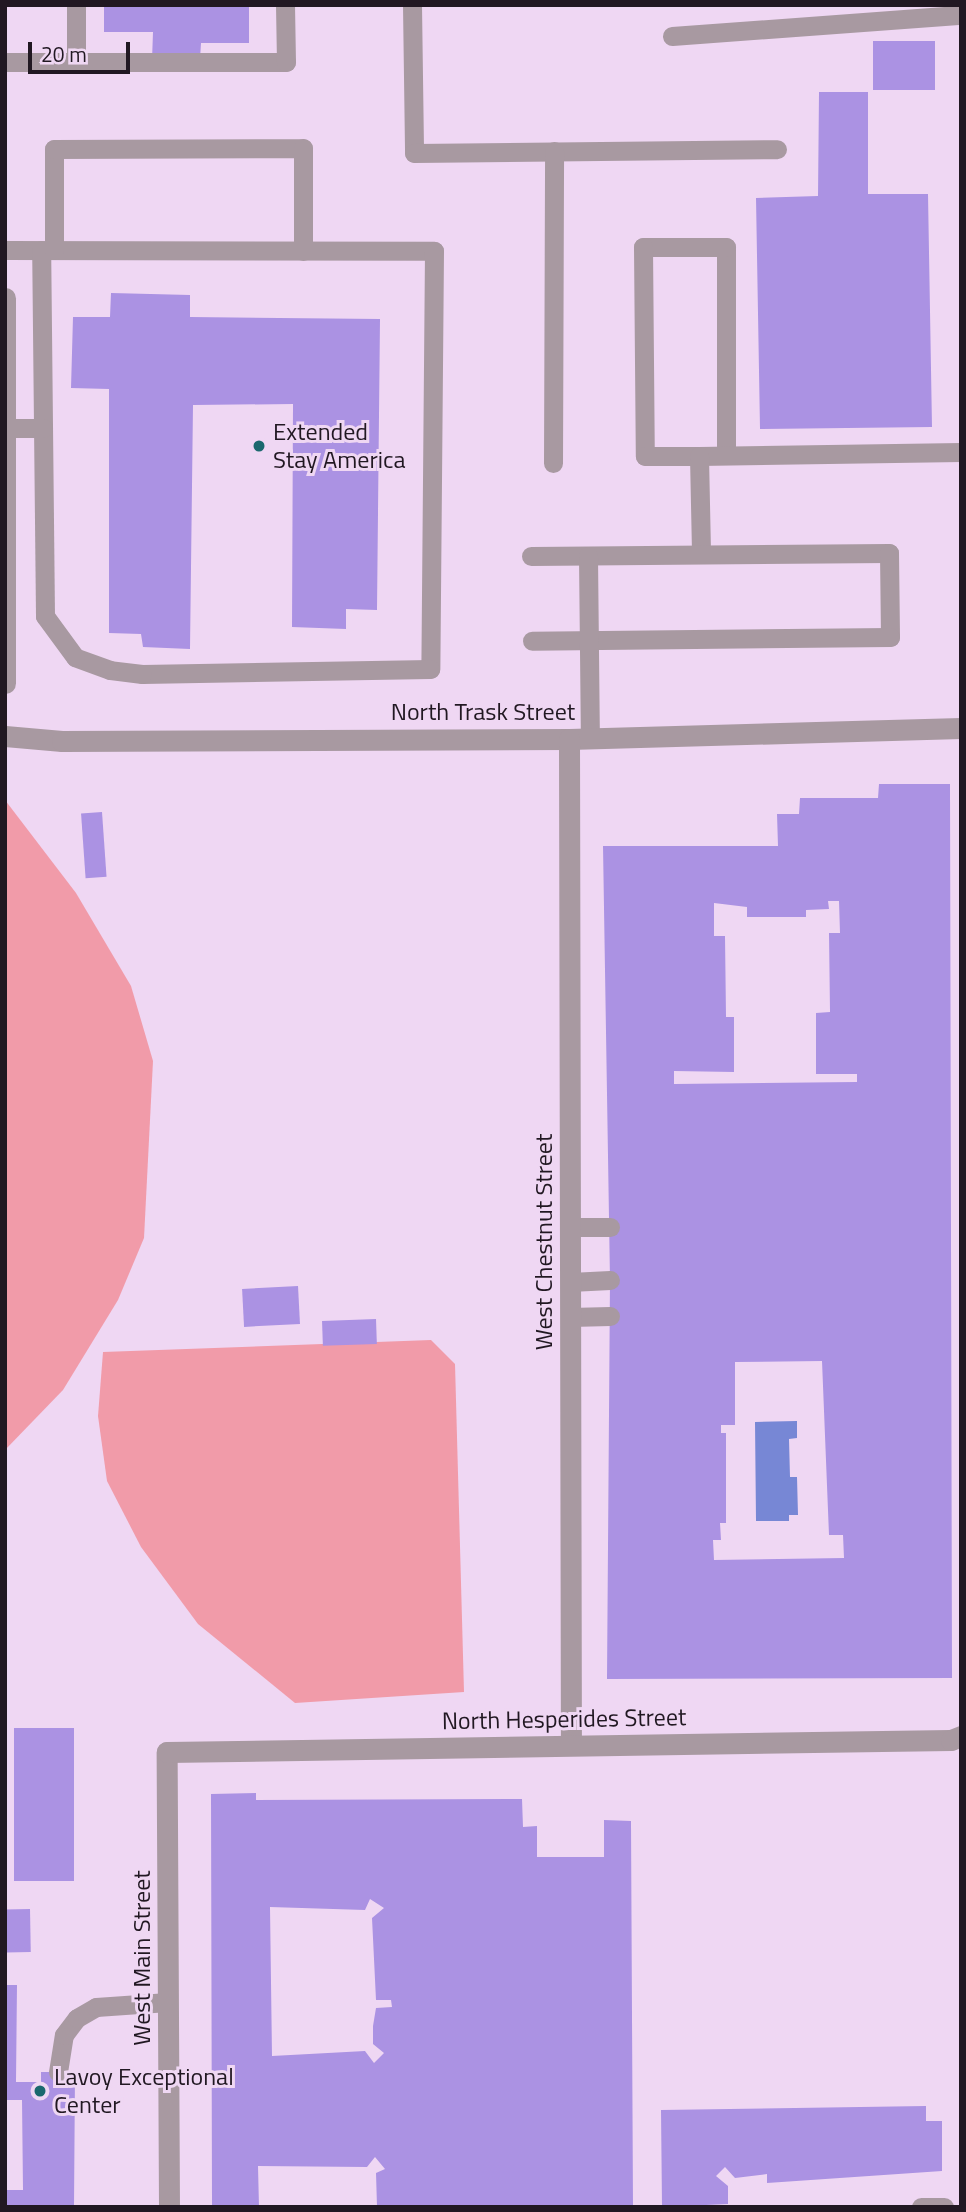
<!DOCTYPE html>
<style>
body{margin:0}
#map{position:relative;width:966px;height:2212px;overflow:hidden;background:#efd7f3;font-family:"Titillium Web",sans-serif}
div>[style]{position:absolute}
.green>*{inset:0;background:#f19ba9}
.water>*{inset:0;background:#7787d5}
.building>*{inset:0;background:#ab92e3;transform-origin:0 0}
.lane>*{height:19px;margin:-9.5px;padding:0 9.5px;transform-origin:9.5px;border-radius:9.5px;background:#a899a1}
.street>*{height:21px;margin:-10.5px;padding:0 10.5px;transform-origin:10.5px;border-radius:10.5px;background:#a899a1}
.dots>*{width:19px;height:19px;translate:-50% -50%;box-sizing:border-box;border:4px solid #efd7f3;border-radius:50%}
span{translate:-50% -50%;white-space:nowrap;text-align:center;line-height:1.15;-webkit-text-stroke:6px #efd7f3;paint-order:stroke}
.poi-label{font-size:24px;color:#211822}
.left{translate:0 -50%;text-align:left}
.street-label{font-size:24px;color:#211822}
.frame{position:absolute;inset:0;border:7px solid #211822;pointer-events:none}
.scale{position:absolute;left:28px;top:42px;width:102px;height:32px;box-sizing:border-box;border:4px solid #211822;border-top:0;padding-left:9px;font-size:21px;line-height:24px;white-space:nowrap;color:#211822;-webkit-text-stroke:5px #efd7f3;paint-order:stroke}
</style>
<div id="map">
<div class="green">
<i style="clip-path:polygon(5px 800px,76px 893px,131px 986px,153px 1061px,144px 1238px,118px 1300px,63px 1390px,5px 1450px)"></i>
<i style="clip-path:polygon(431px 1340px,455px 1364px,464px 1692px,295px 1703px,198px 1624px,141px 1547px,107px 1481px,98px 1416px,103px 1352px)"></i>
</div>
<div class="water">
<i style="clip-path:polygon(797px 1421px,797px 1438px,789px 1439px,790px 1477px,797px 1477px,798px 1515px,789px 1515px,789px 1521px,756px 1521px,755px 1422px)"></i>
</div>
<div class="building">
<i style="clip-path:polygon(104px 5px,249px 5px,249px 43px,201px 43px,200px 59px,152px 60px,153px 32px,104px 32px)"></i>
<i style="left:935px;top:41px;width:49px;height:62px;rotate:90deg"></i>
<i style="clip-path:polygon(819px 92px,868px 92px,868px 194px,928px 194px,932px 427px,760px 429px,756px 198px,818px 196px)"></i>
<i style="clip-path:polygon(111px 293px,190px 295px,190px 317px,380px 319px,377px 610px,346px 609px,346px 629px,292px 627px,293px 404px,193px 405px,190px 649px,143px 647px,141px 634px,109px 633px,109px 389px,71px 388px,73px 317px,110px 317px)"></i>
<i style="clip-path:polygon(evenodd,879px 784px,950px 784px,952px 1678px,607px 1679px,610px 1280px,603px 846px,778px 846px,777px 814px,799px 814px,800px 798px,878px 798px,879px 784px,828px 901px,839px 901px,840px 933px,829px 933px,830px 1012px,816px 1013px,816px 1074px,857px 1074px,857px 1082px,674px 1084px,674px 1071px,734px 1072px,734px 1017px,726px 1017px,725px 936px,714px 936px,714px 903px,747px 907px,747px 917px,806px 917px,806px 910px,829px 909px,828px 901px,879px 784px,822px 1361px,829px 1535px,843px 1535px,844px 1558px,714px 1560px,713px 1540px,721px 1540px,720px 1523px,726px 1523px,726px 1433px,721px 1433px,721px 1425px,735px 1425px,735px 1362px,822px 1361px)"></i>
<i style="left:102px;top:812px;width:65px;height:21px;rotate:86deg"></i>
<i style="left:298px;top:1286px;width:38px;height:56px;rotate:87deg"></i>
<i style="left:376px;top:1319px;width:25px;height:54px;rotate:88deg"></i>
<i style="left:74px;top:1728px;width:153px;height:60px;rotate:90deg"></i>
<i style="clip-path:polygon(evenodd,256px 1793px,256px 1800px,522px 1799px,523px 1827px,537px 1826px,537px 1857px,604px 1857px,604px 1820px,631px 1821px,633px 2207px,377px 2207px,376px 2173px,385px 2169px,375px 2157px,367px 2167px,258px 2166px,259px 2207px,212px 2207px,211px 1794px,256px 1793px,370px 1899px,384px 1908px,372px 1918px,376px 2000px,391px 2000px,392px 2007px,376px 2008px,373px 2026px,373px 2044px,384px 2053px,374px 2063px,365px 2051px,272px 2056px,270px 1907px,365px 1910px,370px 1899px)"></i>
<i style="left:30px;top:1909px;width:43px;height:25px;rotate:89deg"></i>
<i style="clip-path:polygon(5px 1985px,17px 1985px,16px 2082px,41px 2082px,41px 2072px,75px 2072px,74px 2207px,5px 2207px,5px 2190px,23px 2190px,22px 2100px,5px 2100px)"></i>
<i style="clip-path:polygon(926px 2106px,926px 2121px,942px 2121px,942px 2171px,767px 2183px,767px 2174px,735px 2178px,725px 2167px,716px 2176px,728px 2186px,728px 2204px,662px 2207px,661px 2110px)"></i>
</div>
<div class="lane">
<i style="left:76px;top:5px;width:57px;rotate:90deg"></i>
<i style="left:412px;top:5px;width:148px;rotate:89.2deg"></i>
<i style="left:414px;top:153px;width:363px;rotate:-0.6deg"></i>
<i style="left:672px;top:36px;width:290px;rotate:-4.2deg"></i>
<i style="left:5px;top:62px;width:281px"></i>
<i style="left:286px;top:62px;width:57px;rotate:-91deg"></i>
<i style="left:5px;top:250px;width:429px;rotate:0.1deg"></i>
<i style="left:434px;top:251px;width:418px;rotate:90.5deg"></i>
<i style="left:430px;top:669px;width:288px;rotate:179deg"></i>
<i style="left:142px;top:674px;width:32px;rotate:-173deg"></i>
<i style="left:110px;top:670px;width:37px;rotate:-160deg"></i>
<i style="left:75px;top:657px;width:51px;rotate:-126.2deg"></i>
<i style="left:45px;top:616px;width:366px;rotate:-90.6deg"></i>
<i style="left:54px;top:250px;width:101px;rotate:-90deg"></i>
<i style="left:54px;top:149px;width:249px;rotate:-0.2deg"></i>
<i style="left:303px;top:148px;width:103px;rotate:90deg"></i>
<i style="left:7px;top:428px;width:36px"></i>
<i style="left:726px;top:455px;width:208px;rotate:-90deg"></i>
<i style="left:726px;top:247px;width:83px;rotate:180deg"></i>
<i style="left:643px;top:247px;width:209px;rotate:89.5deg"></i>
<i style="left:645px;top:456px;width:54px"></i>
<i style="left:699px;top:456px;width:262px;rotate:-0.9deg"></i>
<i style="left:699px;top:456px;width:98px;rotate:88.8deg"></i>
<i style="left:553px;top:463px;width:312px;rotate:-89.8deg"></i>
<i style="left:531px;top:556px;width:358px;rotate:-0.5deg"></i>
<i style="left:889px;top:553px;width:84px;rotate:89.3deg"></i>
<i style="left:890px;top:637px;width:358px;rotate:179.4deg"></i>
<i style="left:588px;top:556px;width:182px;rotate:89.4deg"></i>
<i style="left:570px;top:1227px;width:40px"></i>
<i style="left:570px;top:1282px;width:40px;rotate:-2.9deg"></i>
<i style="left:570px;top:1317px;width:40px;rotate:-1.4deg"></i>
<i style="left:58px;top:2072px;width:37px;rotate:-81deg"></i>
<i style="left:64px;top:2035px;width:21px;rotate:-53deg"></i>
<i style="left:77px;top:2018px;width:22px;rotate:-30deg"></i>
<i style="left:96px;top:2007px;width:72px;rotate:-4deg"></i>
<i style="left:921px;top:2207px;width:23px"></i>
</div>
<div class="street">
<i style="left:5px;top:298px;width:385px;rotate:90deg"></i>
<i style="left:5px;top:736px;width:57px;rotate:5deg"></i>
<i style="left:62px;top:741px;width:507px;rotate:-0.23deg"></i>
<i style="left:569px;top:739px;width:392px;rotate:-1.6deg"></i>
<i style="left:569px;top:739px;width:1006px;rotate:89.89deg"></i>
<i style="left:169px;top:2207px;width:455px;rotate:-90.3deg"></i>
<i style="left:167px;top:1752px;width:784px;rotate:-0.88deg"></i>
<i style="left:951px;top:1740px;width:11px;rotate:-22deg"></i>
</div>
<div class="dots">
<i style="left:259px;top:446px;background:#1b686e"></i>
<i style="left:40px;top:2091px;background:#1b686e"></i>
</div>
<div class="poi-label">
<span class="left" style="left:273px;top:446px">Extended<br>Stay America</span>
<span class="left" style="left:54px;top:2091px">Lavoy Exceptional<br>Center</span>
</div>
<div class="street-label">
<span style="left:483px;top:712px">North Trask Street</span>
<span style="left:544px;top:1242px;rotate:-90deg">West Chestnut Street</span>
<span style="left:564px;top:1719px;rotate:-1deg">North Hesperides Street</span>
<span style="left:142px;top:1958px;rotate:-90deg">West Main Street</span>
</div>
<div class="frame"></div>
<div class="scale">20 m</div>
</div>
